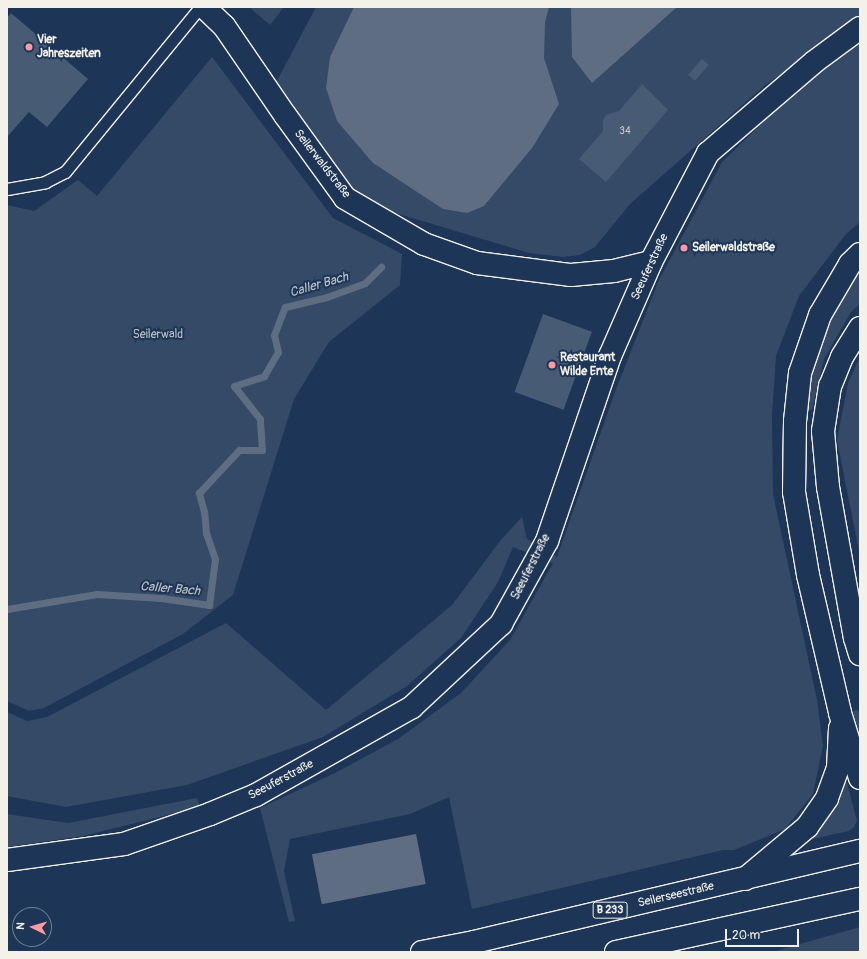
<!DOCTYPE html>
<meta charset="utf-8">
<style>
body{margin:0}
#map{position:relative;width:867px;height:959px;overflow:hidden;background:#1d3557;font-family:Pangolin,sans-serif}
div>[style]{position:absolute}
.green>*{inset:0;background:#354a67}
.water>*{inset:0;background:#5e6d82;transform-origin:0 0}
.stream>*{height:7px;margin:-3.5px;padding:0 3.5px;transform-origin:3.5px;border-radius:3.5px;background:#5e6d82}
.building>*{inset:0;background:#485b74;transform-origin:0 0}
.roads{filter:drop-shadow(1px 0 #f4f1e8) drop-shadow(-1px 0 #f4f1e8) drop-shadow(0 1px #f4f1e8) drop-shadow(0 -1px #f4f1e8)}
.lane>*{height:11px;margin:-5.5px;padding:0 5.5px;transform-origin:5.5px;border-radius:5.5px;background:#1d3557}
.street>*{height:22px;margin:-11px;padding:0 11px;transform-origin:11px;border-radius:11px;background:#1d3557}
.primary>*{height:22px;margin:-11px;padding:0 11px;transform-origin:11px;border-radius:11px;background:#1d3557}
.highway>*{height:22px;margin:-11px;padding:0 11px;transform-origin:11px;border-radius:11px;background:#1d3557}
.dots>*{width:11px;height:11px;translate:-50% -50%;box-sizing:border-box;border:2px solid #1d3557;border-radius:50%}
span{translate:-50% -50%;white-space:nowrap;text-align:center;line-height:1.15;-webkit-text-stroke:4px #1d3557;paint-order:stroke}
.number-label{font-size:10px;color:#c9cccb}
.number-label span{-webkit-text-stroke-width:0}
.shield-label span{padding:1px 3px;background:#1d3557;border:1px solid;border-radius:3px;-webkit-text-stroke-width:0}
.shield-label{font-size:11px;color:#f4f1e8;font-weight:700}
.poi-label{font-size:12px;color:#f4f1e8;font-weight:700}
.left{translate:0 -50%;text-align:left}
.street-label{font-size:12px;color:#f4f1e8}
.park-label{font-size:12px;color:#bbbfc1}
.water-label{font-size:13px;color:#c0c3c4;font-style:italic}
.frame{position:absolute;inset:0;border:8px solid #f4f1e8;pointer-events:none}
.north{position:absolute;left:12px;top:907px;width:40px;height:40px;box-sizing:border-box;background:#1d3557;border:1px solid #738091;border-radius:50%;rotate:275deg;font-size:11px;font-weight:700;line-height:16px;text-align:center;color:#f4f1e8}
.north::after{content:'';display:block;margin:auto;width:14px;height:18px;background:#ff9aa2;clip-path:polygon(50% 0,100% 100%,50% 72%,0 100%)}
.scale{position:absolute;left:725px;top:929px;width:74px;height:18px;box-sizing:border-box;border:2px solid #f4f1e8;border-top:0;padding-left:5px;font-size:12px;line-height:14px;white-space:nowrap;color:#f4f1e8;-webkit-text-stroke:3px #1d3557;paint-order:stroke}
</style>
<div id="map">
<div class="green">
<i style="clip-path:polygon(249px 7px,284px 7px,270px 25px)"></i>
<i style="clip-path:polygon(316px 7px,860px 7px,860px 19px,764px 86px,630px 204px,595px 247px,580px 255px,563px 257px,529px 253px,345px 198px,270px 94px)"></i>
<i style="clip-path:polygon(860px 41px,860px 222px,846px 234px,799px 296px,776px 356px,772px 415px,773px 494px,817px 700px,823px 746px,813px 794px,785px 829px,734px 850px,723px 850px,472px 909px,449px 797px,410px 814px,290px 839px,284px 871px,295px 921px,289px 922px,260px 808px,335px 773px,398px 739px,461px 693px,510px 640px,553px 563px,513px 547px,498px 582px,461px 638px,407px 686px,323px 737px,187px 785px,66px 807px,7px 796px,7px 712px,27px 721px,47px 717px,226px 623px,326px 710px,452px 605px,500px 541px,522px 517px,527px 539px,557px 557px,615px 392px,659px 280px,722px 162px,809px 78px)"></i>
<i style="clip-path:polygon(212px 57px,333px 218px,402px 254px,400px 285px,329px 342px,294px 399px,233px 595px,183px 634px,44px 708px,29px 711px,7px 701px,7px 205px,34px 211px,78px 180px,97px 196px)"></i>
<i style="clip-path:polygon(860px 267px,860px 304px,851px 312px,824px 359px,812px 410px,803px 410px,817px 352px,833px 311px)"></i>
<i style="clip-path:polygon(860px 357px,860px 556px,837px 440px,848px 383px)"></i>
<i style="clip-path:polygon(858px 710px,860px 717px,860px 741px,853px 711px)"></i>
<i style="clip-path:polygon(843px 782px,847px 783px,848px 787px,857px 821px,854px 827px,849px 831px,812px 839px,824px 822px)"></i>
<i style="clip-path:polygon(197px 798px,200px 807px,83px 836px,7px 847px,7px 814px,68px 823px)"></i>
<i style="clip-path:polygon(860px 927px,860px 952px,772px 952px)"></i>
</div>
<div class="water">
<i style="clip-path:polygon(354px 7px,549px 7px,545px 22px,544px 58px,559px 104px,532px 148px,484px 206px,467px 213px,443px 209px,373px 163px,337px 121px,326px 88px,330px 57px)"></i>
<i style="clip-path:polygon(571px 7px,677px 7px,592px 83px,572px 57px)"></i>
<i style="left:416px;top:834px;width:51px;height:106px;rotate:79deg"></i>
</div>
<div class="stream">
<i style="left:7px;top:609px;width:91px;rotate:-9.5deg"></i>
<i style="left:97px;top:594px;width:64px;rotate:3.6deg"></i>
<i style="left:161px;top:598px;width:49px;rotate:8.3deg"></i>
<i style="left:209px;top:605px;width:46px;rotate:-82.6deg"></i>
<i style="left:215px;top:559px;width:28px;rotate:-109deg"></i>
<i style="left:206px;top:533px;width:21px;rotate:-95deg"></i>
<i style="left:204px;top:512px;width:20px;rotate:-105deg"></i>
<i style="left:199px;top:493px;width:59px;rotate:-47.1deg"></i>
<i style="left:239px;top:450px;width:23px"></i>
<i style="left:262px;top:450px;width:31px;rotate:-94deg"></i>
<i style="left:260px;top:419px;width:42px;rotate:-128.2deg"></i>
<i style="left:234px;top:386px;width:32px;rotate:-18deg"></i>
<i style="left:264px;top:376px;width:28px;rotate:-60deg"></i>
<i style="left:278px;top:352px;width:17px;rotate:-103deg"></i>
<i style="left:274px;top:335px;width:30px;rotate:-69deg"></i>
<i style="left:285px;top:307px;width:43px;rotate:-13.4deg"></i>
<i style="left:327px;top:297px;width:40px;rotate:-20.2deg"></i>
<i style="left:365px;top:283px;width:23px;rotate:-45deg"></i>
</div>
<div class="building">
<i style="clip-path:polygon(11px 13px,88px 79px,47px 127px,29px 112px,7px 137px,7px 15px,9px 16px)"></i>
<i style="left:702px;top:59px;width:9px;height:21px;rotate:41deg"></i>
<i style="clip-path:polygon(642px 84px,668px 110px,606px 182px,579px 159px,603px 131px,603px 120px,606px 115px,619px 111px)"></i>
<i style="left:543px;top:314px;width:52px;height:83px;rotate:20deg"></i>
</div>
<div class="roads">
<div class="lane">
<i style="left:7px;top:189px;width:39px;rotate:-10deg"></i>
<i style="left:45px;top:182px;width:22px;rotate:-27deg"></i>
<i style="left:65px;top:172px;width:213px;rotate:-50.7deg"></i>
</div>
<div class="street">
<i style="left:204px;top:7px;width:28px;rotate:44deg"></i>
<i style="left:224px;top:26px;width:108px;rotate:55.6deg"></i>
<i style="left:285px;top:115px;width:102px;rotate:54.1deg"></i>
<i style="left:345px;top:198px;width:91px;rotate:30.2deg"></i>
<i style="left:424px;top:244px;width:56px;rotate:19.7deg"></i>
<i style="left:477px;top:263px;width:95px;rotate:7.3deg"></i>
<i style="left:571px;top:275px;width:43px;rotate:-5.3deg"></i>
<i style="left:614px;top:271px;width:38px;rotate:-14deg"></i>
<i style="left:7px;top:860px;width:118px;rotate:-7.8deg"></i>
<i style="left:124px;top:844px;width:91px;rotate:-19.2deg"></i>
<i style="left:210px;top:814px;width:50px;rotate:-22.4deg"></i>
<i style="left:256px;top:795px;width:179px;rotate:-29.4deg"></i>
<i style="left:412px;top:707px;width:122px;rotate:-43deg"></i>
<i style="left:501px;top:624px;width:95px;rotate:-61deg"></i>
<i style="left:547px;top:541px;width:195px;rotate:-71.2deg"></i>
<i style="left:610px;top:356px;width:103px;rotate:-66.4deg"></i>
<i style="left:651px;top:262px;width:123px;rotate:-62.4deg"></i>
<i style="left:708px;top:153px;width:140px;rotate:-40.6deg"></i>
<i style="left:814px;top:62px;width:57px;rotate:-36.5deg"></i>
</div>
<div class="primary">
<i style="left:422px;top:952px;width:53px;rotate:-10.9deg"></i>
<i style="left:474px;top:942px;width:397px;rotate:-13.3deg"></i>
<i style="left:616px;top:952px;width:250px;rotate:-12.3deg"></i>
</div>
<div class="highway">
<i style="left:860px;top:254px;width:14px;rotate:135deg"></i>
<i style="left:850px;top:264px;width:59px;rotate:120.5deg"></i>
<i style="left:820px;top:315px;width:61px;rotate:109deg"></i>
<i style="left:800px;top:373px;width:48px;rotate:95.9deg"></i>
<i style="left:795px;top:421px;width:71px;rotate:90.8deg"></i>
<i style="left:794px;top:492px;width:84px;rotate:80.4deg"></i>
<i style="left:808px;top:575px;width:142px;rotate:76.9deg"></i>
<i style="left:840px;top:713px;width:68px;rotate:72.9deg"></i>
<i style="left:860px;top:328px;width:34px;rotate:122deg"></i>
<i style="left:842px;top:357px;width:31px;rotate:112deg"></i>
<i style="left:830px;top:386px;width:46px;rotate:98.8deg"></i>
<i style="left:823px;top:431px;width:56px;rotate:84.9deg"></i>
<i style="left:828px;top:487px;width:153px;rotate:79.9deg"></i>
<i style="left:855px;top:638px;width:17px;rotate:73deg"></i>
<i style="left:745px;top:879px;width:81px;rotate:-40deg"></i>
<i style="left:807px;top:827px;width:35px;rotate:-55deg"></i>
<i style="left:827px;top:798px;width:32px;rotate:-70deg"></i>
<i style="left:838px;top:768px;width:40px;rotate:-87.1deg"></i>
</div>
</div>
<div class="dots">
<i style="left:29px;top:47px;background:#ff9aa2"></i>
<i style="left:684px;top:248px;background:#ff9aa2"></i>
<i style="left:552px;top:365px;background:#ff9aa2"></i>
</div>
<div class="number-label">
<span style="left:625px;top:132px">34</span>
</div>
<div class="shield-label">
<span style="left:610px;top:910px">B 233</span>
</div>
<div class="poi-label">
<span class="left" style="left:37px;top:47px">Vier<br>Jahreszeiten</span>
<span class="left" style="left:692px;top:248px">Seilerwaldstraße</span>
<span class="left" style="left:560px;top:365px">Restaurant<br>Wilde Ente</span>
</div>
<div class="street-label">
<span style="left:322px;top:164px;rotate:52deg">Seilerwaldstraße</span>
<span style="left:650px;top:267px;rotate:-65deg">Seeuferstraße</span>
<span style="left:531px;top:567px;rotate:-63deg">Seeuferstraße</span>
<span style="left:281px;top:780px;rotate:-28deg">Seeuferstraße</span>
<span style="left:676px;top:895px;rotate:-13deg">Seilerseestraße</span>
</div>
<div class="park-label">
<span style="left:158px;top:335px">Seilerwald</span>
</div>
<div class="water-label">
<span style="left:319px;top:285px;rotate:-16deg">Caller Bach</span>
<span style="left:170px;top:589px;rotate:5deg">Caller Bach</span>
</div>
<div class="frame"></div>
<div class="north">N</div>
<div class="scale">20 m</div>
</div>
